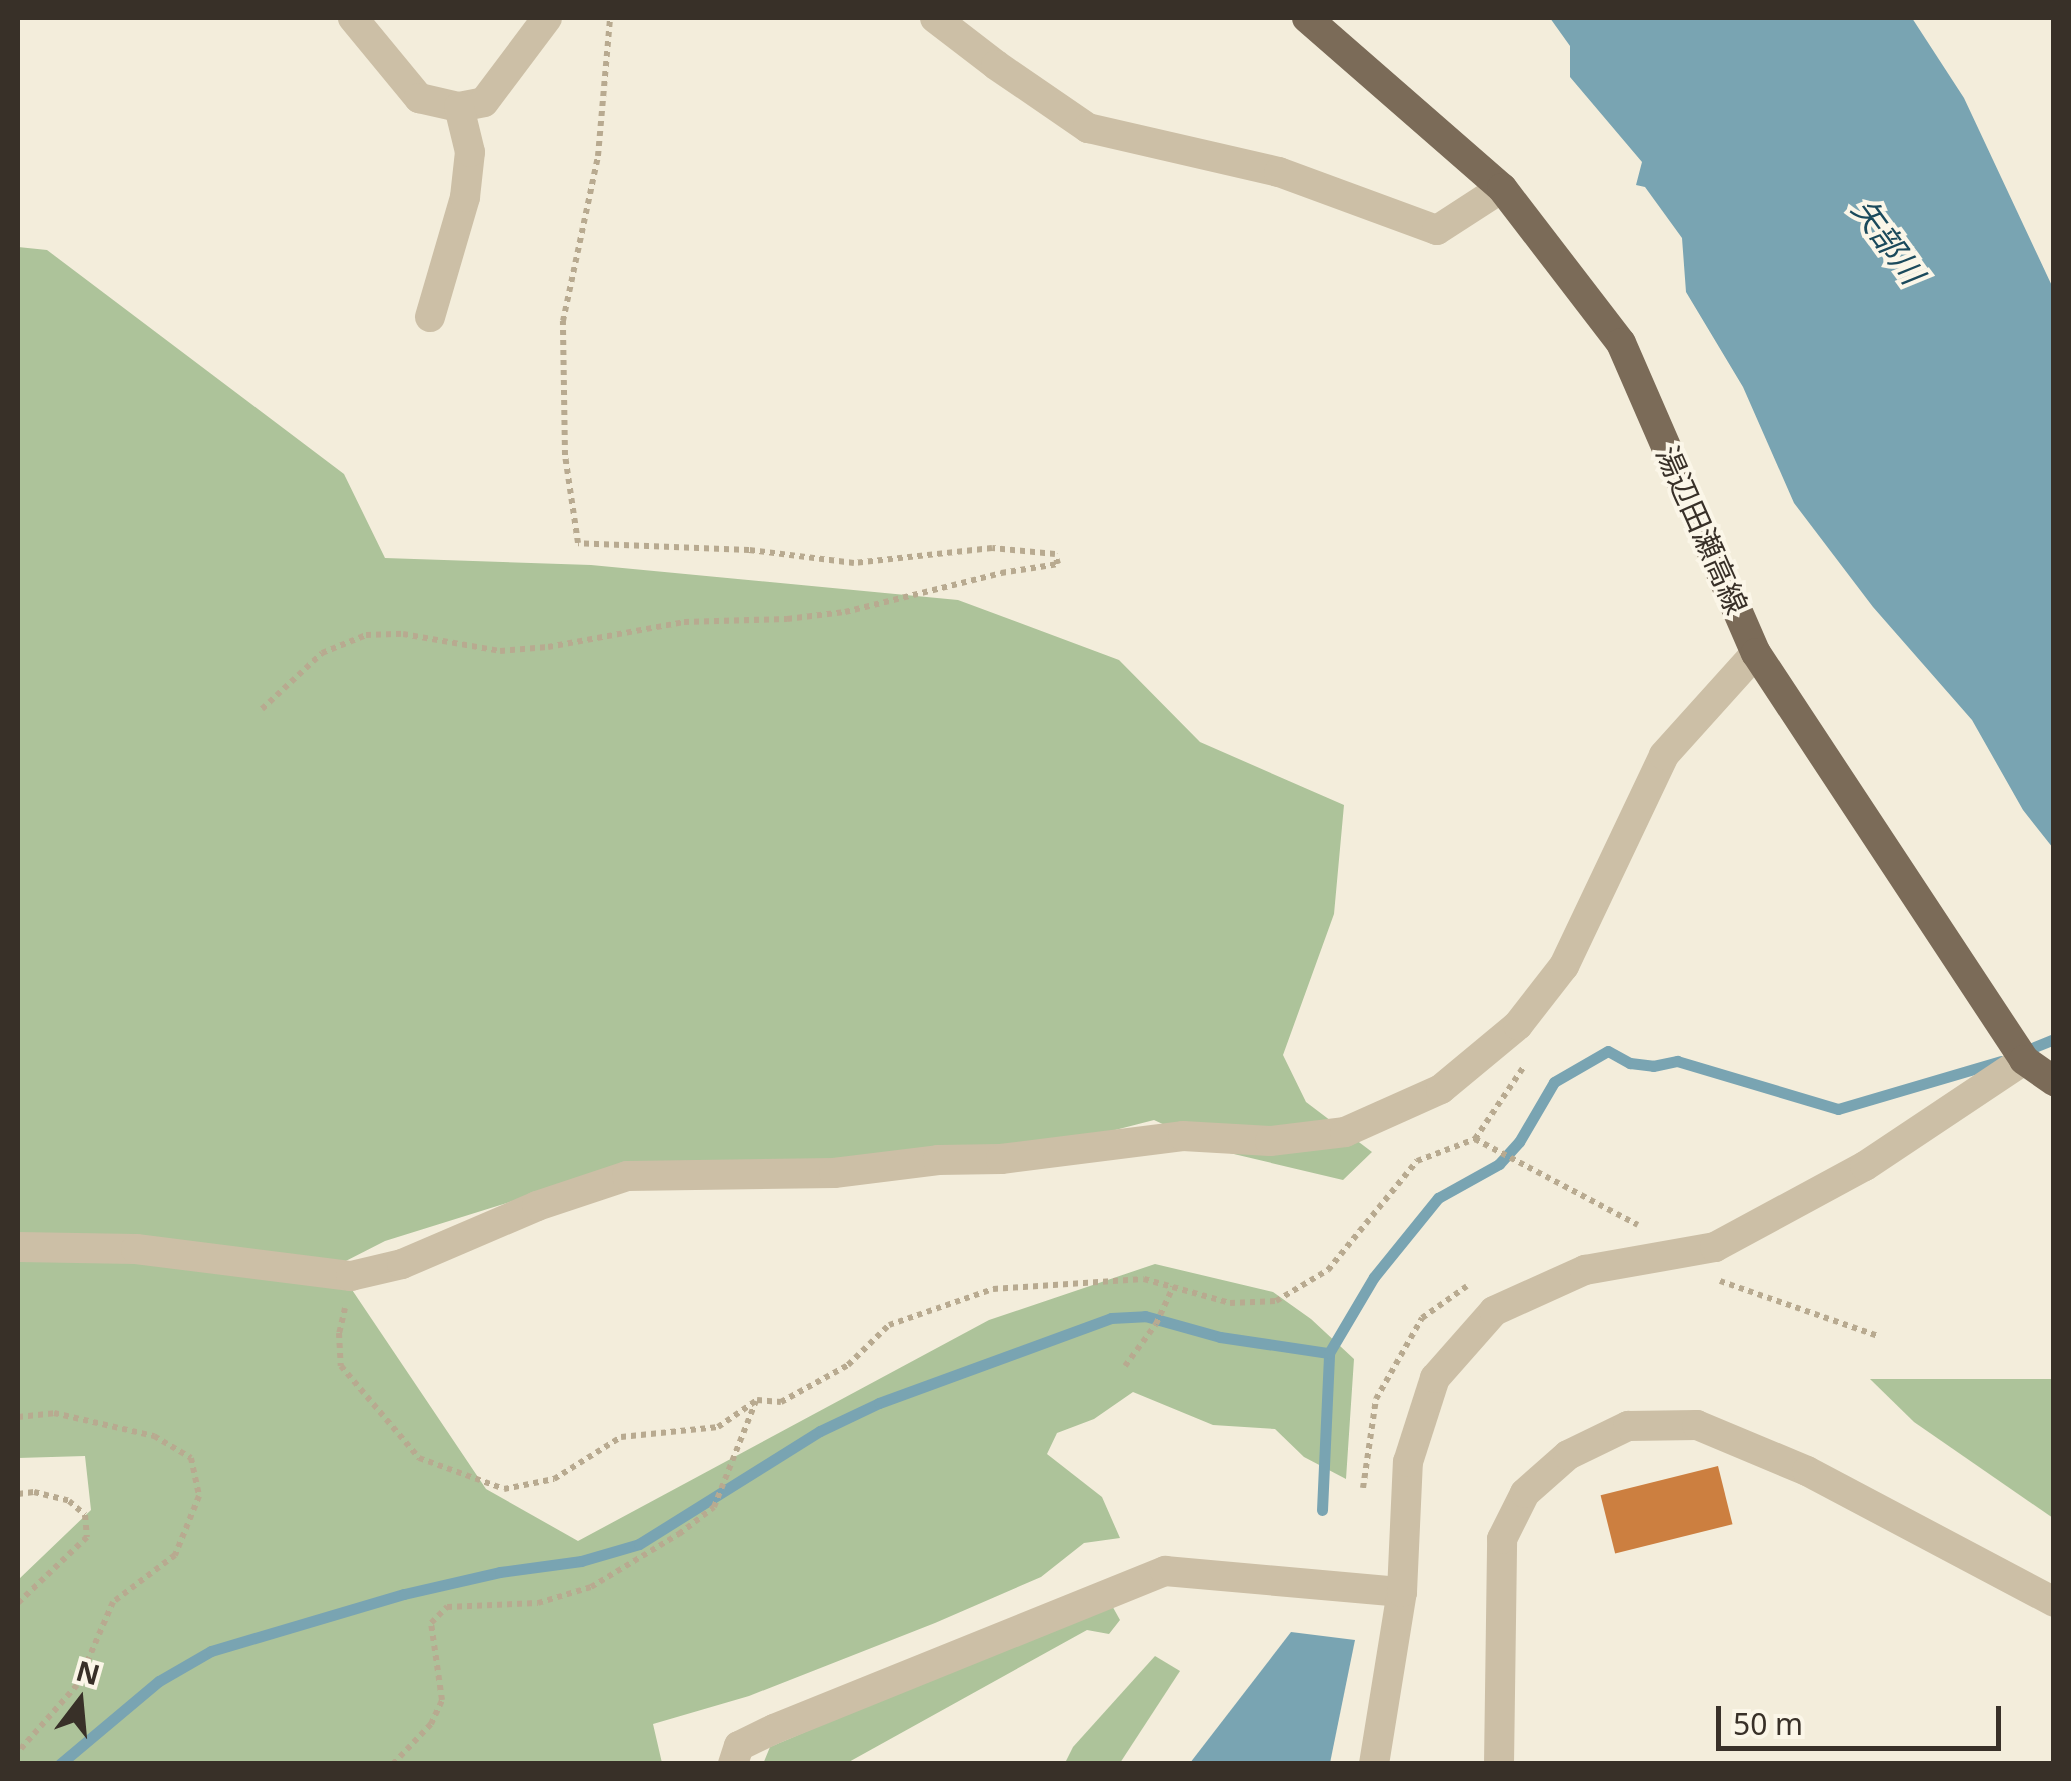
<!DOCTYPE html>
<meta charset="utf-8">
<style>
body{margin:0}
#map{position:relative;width:2071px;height:1781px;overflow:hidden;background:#f3eddb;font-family:"Noto Sans","Noto Sans JP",sans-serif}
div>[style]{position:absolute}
.green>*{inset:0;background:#adc39a}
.water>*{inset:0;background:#79a4b2}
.stream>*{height:11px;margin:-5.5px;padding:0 5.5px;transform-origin:5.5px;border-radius:5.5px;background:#79a4b2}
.building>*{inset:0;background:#cc7f40;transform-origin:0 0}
.path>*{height:6px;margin-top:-3px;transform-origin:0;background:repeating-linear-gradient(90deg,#b8aa90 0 5px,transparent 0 10px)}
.minor>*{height:30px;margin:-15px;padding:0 15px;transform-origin:15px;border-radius:15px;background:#ccbfa6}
.major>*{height:30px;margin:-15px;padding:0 15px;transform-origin:15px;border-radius:15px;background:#7b6b58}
span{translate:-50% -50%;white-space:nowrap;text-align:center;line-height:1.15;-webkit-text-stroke:8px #fbf6e8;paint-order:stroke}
.street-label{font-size:30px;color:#383028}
.water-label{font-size:32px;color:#1b4a5c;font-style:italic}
.frame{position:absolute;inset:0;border:20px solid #383028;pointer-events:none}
.north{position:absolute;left:30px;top:1651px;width:100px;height:100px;-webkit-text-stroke:8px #fbf6e8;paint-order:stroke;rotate:16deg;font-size:28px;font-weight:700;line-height:40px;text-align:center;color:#383028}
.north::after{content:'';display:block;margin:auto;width:35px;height:45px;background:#383028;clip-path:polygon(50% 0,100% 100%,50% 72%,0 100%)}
.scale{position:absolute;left:1716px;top:1706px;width:285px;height:45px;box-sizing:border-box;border:5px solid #383028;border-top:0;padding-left:12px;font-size:30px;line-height:35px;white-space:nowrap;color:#383028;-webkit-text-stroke:8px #fbf6e8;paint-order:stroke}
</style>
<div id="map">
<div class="green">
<i style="clip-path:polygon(18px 247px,47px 250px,344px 474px,385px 558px,591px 565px,958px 600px,1119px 660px,1200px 742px,1344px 805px,1334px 914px,1283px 1055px,1306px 1102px,1372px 1152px,1343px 1180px,1221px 1151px,1154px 1120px,959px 1170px,548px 1190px,385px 1241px,336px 1266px,486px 1489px,578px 1541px,989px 1320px,1155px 1264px,1273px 1292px,1311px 1319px,1354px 1359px,1346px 1479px,1304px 1457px,1275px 1429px,1213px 1425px,1133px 1392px,1094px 1419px,1057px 1433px,1047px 1454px,1102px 1497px,1120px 1538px,1084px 1543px,1041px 1577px,935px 1623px,749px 1696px,653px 1724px,662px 1763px,18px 1763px,18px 1580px,91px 1510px,85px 1456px,18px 1458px)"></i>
<i style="clip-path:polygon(1870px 1379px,2053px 1379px,2053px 1518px,1914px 1422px)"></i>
<i style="clip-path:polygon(1110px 1602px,1120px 1620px,1109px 1634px,1087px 1630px,847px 1763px,763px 1764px,770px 1747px)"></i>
<i style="clip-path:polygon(1155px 1656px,1180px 1671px,1120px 1763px,1065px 1763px,1073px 1747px)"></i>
</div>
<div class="water">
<i style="clip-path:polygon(1550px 18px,1912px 18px,1964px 98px,2053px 288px,2053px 848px,2023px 810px,1972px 720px,1873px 607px,1794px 503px,1743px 387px,1686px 292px,1682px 238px,1645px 187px,1636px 185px,1642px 162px,1570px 77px,1570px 46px)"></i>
<i style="clip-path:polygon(1291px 1632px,1355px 1640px,1330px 1763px,1190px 1763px)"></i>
</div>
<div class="stream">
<i style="left:2022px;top:1052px;width:35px;rotate:-22deg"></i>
<i style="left:1322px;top:1510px;width:157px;rotate:-87.4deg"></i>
<i style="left:60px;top:1764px;width:129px;rotate:-40deg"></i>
<i style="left:159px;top:1681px;width:60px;rotate:-30deg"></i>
<i style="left:211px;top:1651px;width:201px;rotate:-16.5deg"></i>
<i style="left:404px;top:1594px;width:98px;rotate:-12.9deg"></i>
<i style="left:500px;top:1572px;width:82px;rotate:-7.7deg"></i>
<i style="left:581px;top:1561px;width:60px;rotate:-16.3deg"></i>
<i style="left:639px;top:1544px;width:213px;rotate:-32deg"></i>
<i style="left:820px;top:1431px;width:65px;rotate:-25.4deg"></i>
<i style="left:879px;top:1403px;width:247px;rotate:-20.1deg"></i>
<i style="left:1111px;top:1318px;width:34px;rotate:-3deg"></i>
<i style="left:1145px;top:1316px;width:78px;rotate:15.6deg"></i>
<i style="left:1220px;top:1337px;width:110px;rotate:8.4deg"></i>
<i style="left:1329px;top:1353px;width:88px;rotate:-59.4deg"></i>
<i style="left:1374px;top:1277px;width:102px;rotate:-51deg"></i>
<i style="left:1438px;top:1198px;width:70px;rotate:-29.1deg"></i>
<i style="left:1499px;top:1164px;width:30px;rotate:-48deg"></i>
<i style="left:1519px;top:1142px;width:69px;rotate:-59.7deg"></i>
<i style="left:1554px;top:1082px;width:62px;rotate:-29.9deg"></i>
<i style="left:1608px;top:1051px;width:25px;rotate:29deg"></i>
<i style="left:1630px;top:1063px;width:23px;rotate:7deg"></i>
<i style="left:1653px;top:1066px;width:25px;rotate:-12deg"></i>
<i style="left:1677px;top:1061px;width:168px;rotate:16.6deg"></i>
<i style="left:1838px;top:1109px;width:170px;rotate:-16.4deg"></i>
</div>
<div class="building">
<i style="left:1718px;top:1466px;width:60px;height:121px;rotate:76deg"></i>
</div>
<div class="path">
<i style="left:262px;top:709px;width:82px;rotate:-43deg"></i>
<i style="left:322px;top:653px;width:48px;rotate:-22.2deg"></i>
<i style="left:366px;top:635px;width:37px;rotate:-2deg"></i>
<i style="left:403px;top:634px;width:98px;rotate:9.9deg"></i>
<i style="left:500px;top:651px;width:48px;rotate:-4.8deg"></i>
<i style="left:548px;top:647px;width:138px;rotate:-10.4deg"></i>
<i style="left:684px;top:622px;width:103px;rotate:-1.7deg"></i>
<i style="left:787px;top:619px;width:58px;rotate:-6.9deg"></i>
<i style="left:845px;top:612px;width:161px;rotate:-14deg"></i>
<i style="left:1001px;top:573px;width:58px;rotate:-9deg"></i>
<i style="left:1058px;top:564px;width:10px;rotate:-107deg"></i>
<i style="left:1055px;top:554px;width:63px;rotate:-174.6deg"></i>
<i style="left:992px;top:548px;width:139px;rotate:173.8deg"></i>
<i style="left:854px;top:563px;width:106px;rotate:-172.9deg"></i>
<i style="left:749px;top:550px;width:171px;rotate:-177.7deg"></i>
<i style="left:578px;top:543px;width:89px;rotate:-98.4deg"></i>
<i style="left:565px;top:455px;width:134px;rotate:-90.9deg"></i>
<i style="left:563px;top:321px;width:169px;rotate:-78deg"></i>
<i style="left:598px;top:156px;width:139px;rotate:-85deg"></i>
<i style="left:1475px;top:1139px;width:184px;rotate:27.8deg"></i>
<i style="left:1720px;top:1281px;width:167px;rotate:19.2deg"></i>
<i style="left:345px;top:1308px;width:26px;rotate:103deg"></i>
<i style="left:339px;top:1333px;width:33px;rotate:87deg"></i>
<i style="left:341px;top:1366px;width:121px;rotate:49.7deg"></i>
<i style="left:419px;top:1458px;width:90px;rotate:20deg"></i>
<i style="left:504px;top:1489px;width:51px;rotate:-11.3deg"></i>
<i style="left:554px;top:1479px;width:79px;rotate:-32.1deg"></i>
<i style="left:621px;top:1437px;width:98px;rotate:-5.9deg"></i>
<i style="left:718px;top:1427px;width:47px;rotate:-34.7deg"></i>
<i style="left:757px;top:1400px;width:24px;rotate:5deg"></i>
<i style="left:781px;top:1402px;width:77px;rotate:-28.9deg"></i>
<i style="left:848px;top:1365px;width:57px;rotate:-44.3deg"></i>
<i style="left:889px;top:1325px;width:110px;rotate:-19.1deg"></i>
<i style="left:993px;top:1289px;width:151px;rotate:-3.8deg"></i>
<i style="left:1144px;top:1279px;width:89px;rotate:15.6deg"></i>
<i style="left:1230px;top:1303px;width:46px;rotate:-2.5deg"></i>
<i style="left:1276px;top:1301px;width:61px;rotate:-30.8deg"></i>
<i style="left:1328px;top:1270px;width:141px;rotate:-50.8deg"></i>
<i style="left:1417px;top:1161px;width:62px;rotate:-20.8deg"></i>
<i style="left:1475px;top:1139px;width:89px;rotate:-56deg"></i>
<i style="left:1125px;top:1366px;width:52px;rotate:-53.6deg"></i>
<i style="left:1156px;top:1324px;width:41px;rotate:-65.3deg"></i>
<i style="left:18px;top:1417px;width:36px;rotate:-6deg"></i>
<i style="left:54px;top:1413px;width:103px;rotate:13deg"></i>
<i style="left:154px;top:1436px;width:43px;rotate:30.7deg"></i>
<i style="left:191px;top:1458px;width:39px;rotate:78deg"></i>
<i style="left:199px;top:1496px;width:64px;rotate:112.1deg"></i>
<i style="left:175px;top:1555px;width:78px;rotate:142.8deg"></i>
<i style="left:113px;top:1602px;width:90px;rotate:113.4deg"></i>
<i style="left:77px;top:1685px;width:89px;rotate:131.4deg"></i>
<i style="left:1363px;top:1488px;width:90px;rotate:-81.7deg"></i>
<i style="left:1376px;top:1399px;width:93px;rotate:-60.4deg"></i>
<i style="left:1422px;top:1318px;width:55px;rotate:-35.4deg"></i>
<i style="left:18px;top:1494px;width:16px;rotate:-7deg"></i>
<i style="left:34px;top:1492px;width:36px;rotate:14deg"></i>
<i style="left:69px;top:1501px;width:21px;rotate:41deg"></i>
<i style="left:85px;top:1515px;width:22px;rotate:85deg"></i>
<i style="left:87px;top:1537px;width:95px;rotate:136.3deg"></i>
<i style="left:393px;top:1764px;width:55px;rotate:-46.5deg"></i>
<i style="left:431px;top:1724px;width:26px;rotate:-65deg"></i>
<i style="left:442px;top:1700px;width:78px;rotate:-98.1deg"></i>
<i style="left:431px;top:1623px;width:23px;rotate:-45deg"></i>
<i style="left:447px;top:1607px;width:91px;rotate:-2.5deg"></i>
<i style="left:538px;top:1603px;width:55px;rotate:-16.8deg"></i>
<i style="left:591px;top:1587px;width:103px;rotate:-31.1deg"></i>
<i style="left:679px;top:1534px;width:44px;rotate:-37.6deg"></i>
<i style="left:714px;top:1507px;width:114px;rotate:-68.4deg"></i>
</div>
<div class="minor">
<i style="left:353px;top:18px;width:104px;rotate:50.5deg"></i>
<i style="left:419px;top:98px;width:41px;rotate:12.7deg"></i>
<i style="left:459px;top:107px;width:25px;rotate:-11deg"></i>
<i style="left:484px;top:102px;width:105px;rotate:-53.1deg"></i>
<i style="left:935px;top:18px;width:77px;rotate:37.6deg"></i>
<i style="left:996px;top:65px;width:112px;rotate:34.4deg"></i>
<i style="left:1088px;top:128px;width:196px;rotate:13deg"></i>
<i style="left:1279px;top:172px;width:168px;rotate:20.2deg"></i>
<i style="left:1437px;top:230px;width:77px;rotate:-32.9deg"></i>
<i style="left:430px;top:317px;width:125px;rotate:-73.7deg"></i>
<i style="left:465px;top:197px;width:45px;rotate:-83.7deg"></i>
<i style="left:470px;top:152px;width:46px;rotate:-103.7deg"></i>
<i style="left:18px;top:1247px;width:118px;rotate:1deg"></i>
<i style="left:136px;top:1249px;width:217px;rotate:7.2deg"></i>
<i style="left:351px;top:1276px;width:52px;rotate:-13.2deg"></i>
<i style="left:402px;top:1264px;width:147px;rotate:-23.2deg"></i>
<i style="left:537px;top:1206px;width:95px;rotate:-18.4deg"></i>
<i style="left:627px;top:1176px;width:207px;rotate:-0.8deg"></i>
<i style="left:834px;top:1173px;width:105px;rotate:-7.1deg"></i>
<i style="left:938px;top:1160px;width:63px;rotate:-0.9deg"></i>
<i style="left:1001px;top:1159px;width:183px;rotate:-7.2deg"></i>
<i style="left:1183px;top:1136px;width:87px;rotate:3.3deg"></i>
<i style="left:1270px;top:1141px;width:76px;rotate:-6.8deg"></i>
<i style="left:1345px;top:1132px;width:105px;rotate:-24.1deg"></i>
<i style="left:1441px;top:1089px;width:100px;rotate:-39.7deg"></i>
<i style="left:1518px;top:1025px;width:75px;rotate:-52.1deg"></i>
<i style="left:1564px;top:966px;width:233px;rotate:-64.6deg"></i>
<i style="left:1664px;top:755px;width:137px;rotate:-48deg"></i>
<i style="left:733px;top:1764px;width:19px;rotate:-72deg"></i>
<i style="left:739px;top:1746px;width:39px;rotate:-26deg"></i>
<i style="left:774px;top:1729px;width:422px;rotate:-22deg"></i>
<i style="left:1165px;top:1571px;width:238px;rotate:5.1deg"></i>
<i style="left:1374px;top:1764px;width:174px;rotate:-80.8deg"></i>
<i style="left:1402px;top:1592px;width:130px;rotate:-87.4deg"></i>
<i style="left:1408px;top:1462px;width:88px;rotate:-72.2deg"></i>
<i style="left:1435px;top:1378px;width:89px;rotate:-48.6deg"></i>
<i style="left:1494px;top:1311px;width:100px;rotate:-24.3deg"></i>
<i style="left:1585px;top:1270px;width:132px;rotate:-10deg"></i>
<i style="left:1715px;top:1247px;width:170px;rotate:-28.4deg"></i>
<i style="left:1865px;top:1166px;width:191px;rotate:-33.7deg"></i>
<i style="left:1499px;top:1764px;width:225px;rotate:-89.2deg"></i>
<i style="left:1502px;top:1539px;width:51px;rotate:-63.4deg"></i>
<i style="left:1525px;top:1493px;width:57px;rotate:-41.5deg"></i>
<i style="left:1568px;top:1455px;width:67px;rotate:-25.8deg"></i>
<i style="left:1628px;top:1426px;width:69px;rotate:-0.8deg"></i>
<i style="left:1697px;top:1425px;width:119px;rotate:22.7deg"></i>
<i style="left:1807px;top:1471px;width:280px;rotate:27.9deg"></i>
</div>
<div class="major">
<i style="left:1307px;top:18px;width:259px;rotate:41.1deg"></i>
<i style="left:1502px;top:188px;width:195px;rotate:52.5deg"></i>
<i style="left:1621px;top:343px;width:338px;rotate:66.5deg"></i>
<i style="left:1756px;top:653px;width:487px;rotate:56.6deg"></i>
<i style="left:2024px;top:1060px;width:37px;rotate:35deg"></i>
</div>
<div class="street-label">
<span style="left:1702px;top:530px;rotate:66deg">湯辺田瀬高線</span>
</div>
<div class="water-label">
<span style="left:1888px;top:241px;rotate:54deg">矢部川</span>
</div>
<div class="frame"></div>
<div class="north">N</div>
<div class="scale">50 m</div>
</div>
